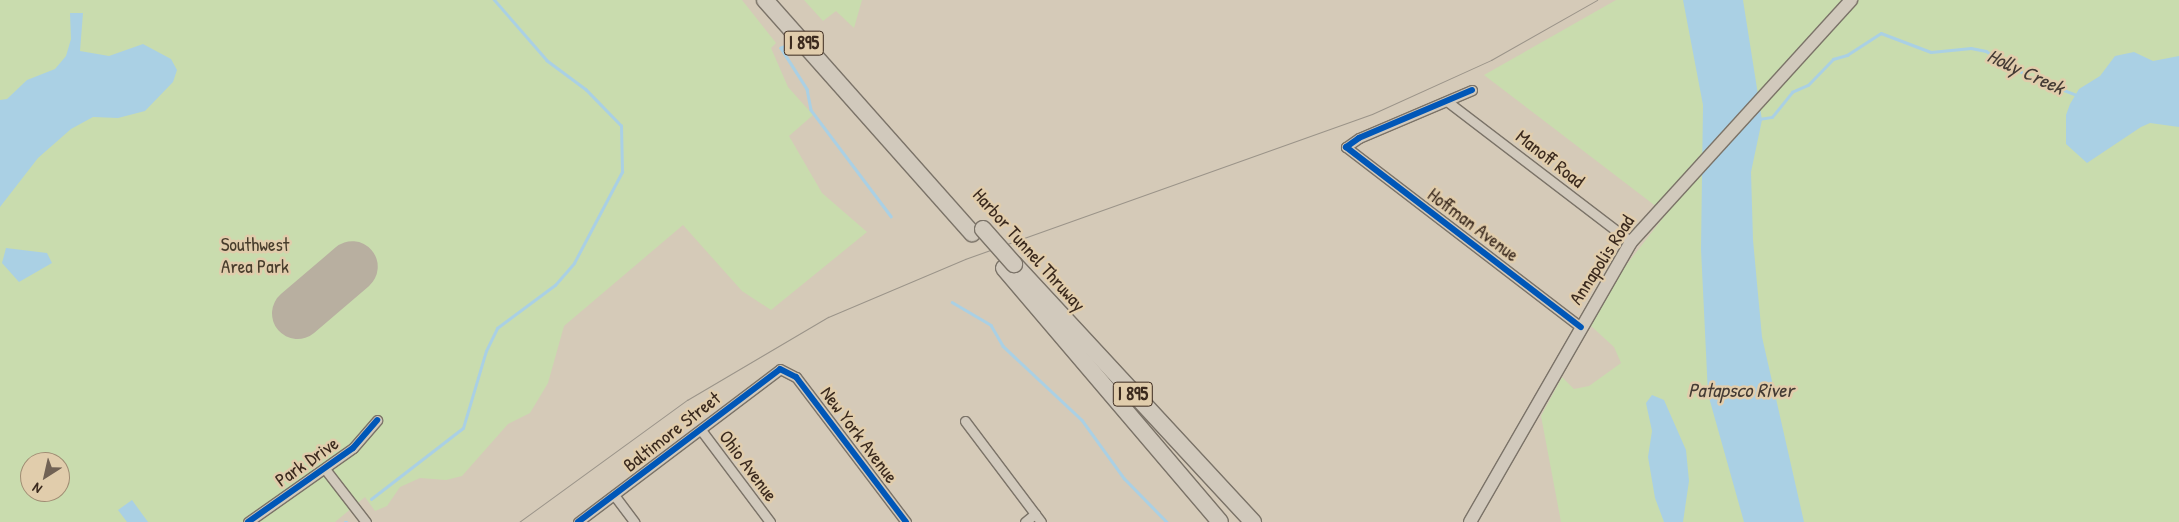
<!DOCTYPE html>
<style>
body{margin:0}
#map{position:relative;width:2179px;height:522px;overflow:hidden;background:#d5cab8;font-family:"Patrick Hand",sans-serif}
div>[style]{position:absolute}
.green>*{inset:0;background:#c9dcae}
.water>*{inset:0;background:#aad0e4}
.stream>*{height:2.5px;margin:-1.25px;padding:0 1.25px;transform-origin:1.25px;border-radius:1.25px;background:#aad0e4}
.runway>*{height:51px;margin:-25.5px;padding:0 25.5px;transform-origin:25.5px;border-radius:25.5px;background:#b8afa0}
.roads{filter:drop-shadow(1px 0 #7b7368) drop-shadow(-1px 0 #7b7368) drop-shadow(0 1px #7b7368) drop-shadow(0 -1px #7b7368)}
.street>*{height:9px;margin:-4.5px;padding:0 4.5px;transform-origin:4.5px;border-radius:4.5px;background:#d1c9bc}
.secondary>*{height:12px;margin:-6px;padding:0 6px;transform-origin:6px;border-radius:6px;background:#d1c9bc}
.highway>*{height:16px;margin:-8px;padding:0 8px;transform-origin:8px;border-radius:8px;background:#d1c9bc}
.tram>*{height:1px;margin:-0.5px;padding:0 0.5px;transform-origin:0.5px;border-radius:0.5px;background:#9b9489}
.bridges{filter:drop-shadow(1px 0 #7b7368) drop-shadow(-1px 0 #7b7368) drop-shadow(0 1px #7b7368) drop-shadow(0 -1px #7b7368)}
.highway-bridge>*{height:16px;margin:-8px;padding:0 8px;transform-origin:8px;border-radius:8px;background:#d1c9bc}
.cycleway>*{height:6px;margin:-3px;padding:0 3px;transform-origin:3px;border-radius:3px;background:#0057b8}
span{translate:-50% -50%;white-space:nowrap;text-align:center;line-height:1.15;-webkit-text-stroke:5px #e1cdac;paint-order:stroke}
.shield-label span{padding:1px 4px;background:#e1cdac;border:1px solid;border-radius:4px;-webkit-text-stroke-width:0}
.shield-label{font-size:18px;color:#3b2a1e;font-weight:700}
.street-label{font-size:19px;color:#3b2a1e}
.park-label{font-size:19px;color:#483d2c}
.water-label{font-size:20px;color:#443b34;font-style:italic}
.north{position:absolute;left:20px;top:452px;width:50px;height:50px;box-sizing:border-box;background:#e1cdac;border:1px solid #9f8c73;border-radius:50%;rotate:215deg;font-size:14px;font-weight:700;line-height:20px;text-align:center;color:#3b2a1e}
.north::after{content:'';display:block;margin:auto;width:18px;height:22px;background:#716254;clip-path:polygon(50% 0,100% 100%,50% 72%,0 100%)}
</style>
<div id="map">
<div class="green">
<i style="clip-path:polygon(evenodd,0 0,742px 0,776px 43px,771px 48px,788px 87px,813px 115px,789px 136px,822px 193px,867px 232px,771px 310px,742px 291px,683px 225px,564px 326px,548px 383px,530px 413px,508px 424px,462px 476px,446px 480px,420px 478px,400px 487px,387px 506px,375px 511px,365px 497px,335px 522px,0 522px,0 0,30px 462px,60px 462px,60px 492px,30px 492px,30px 462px)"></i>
<i style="clip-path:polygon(804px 0,862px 0,854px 28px,836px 11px,823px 21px)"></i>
<i style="clip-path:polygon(1616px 0,2179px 0,2179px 522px,1561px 522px,1541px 416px,1562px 377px,1574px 389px,1589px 386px,1621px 363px,1614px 347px,1590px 325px,1624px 268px,1666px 214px,1484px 75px)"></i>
</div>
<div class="water">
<i style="clip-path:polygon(1683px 0,1743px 0,1762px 120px,1751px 172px,1753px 240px,1762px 337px,1804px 522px,1744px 522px,1708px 394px,1701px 249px,1703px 105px)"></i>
<i style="clip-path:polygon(70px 13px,83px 13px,80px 51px,109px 56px,143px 44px,171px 59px,177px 70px,173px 82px,145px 111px,118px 118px,93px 117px,71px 129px,38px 158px,0 207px,0 100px,7px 99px,27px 80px,55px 69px,66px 56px,71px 39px)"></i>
<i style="clip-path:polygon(2134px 52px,2153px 61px,2179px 56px,2179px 127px,2150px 123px,2141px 127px,2087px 163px,2066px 144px,2066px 115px,2070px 104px,2079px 89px,2100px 76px,2115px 56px)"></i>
<i style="clip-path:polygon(6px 248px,47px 253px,52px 263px,19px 282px,2px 263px)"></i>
<i style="clip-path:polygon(1652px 395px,1664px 400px,1686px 450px,1689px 481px,1683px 522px,1664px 522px,1655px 498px,1648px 457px,1652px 431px,1646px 403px)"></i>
<i style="clip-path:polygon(132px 500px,148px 522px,127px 522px,118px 510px)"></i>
</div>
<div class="stream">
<i style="left:794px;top:43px;width:14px;rotate:159deg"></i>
<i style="left:781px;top:48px;width:49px;rotate:57.6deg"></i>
<i style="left:807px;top:89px;width:21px;rotate:79deg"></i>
<i style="left:811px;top:110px;width:133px;rotate:53deg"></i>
<i style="left:1759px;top:119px;width:13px;rotate:-9deg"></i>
<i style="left:1772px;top:117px;width:32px;rotate:-51deg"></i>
<i style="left:1792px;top:92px;width:17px;rotate:-24deg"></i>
<i style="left:1808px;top:85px;width:36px;rotate:-46deg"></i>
<i style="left:1833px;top:59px;width:15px;rotate:-16deg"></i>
<i style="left:1847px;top:55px;width:40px;rotate:-32.9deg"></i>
<i style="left:1881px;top:33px;width:53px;rotate:20.8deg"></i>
<i style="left:1931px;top:52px;width:40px;rotate:-5.7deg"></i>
<i style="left:1971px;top:48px;width:15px;rotate:11deg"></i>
<i style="left:1986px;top:51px;width:51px;rotate:30.6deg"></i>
<i style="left:2030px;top:77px;width:50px;rotate:21deg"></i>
<i style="left:952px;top:302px;width:45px;rotate:30.5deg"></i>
<i style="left:991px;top:325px;width:24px;rotate:60deg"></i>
<i style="left:1003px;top:346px;width:108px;rotate:43.1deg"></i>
<i style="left:1082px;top:420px;width:72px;rotate:54.1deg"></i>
<i style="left:1124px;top:478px;width:62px;rotate:45.7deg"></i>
<i style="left:371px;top:499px;width:116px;rotate:-37.7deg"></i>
<i style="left:463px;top:428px;width:80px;rotate:-73.4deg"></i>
<i style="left:486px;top:351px;width:25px;rotate:-64deg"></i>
<i style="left:497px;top:328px;width:72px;rotate:-36.6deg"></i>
<i style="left:555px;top:285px;width:29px;rotate:-49deg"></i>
<i style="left:574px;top:263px;width:103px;rotate:-62.2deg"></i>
<i style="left:622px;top:172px;width:46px;rotate:-91.2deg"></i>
<i style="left:621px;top:126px;width:50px;rotate:-134.2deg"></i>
<i style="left:586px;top:90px;width:49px;rotate:-143.4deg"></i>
<i style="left:547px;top:61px;width:81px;rotate:-131deg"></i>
<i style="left:345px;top:522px;width:2px"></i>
</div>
<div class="runway">
<i style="left:297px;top:313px;width:72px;rotate:-40.5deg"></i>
</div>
<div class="roads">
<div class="street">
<i style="left:1472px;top:90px;width:123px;rotate:157deg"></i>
<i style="left:1359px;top:138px;width:16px;rotate:145deg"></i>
<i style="left:1346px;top:147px;width:296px;rotate:37.5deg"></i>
<i style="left:1448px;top:102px;width:230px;rotate:37.4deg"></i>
<i style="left:965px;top:421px;width:126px;rotate:53deg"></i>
<i style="left:701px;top:430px;width:115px;rotate:53.1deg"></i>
<i style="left:325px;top:469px;width:67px;rotate:52.3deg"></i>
<i style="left:614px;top:495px;width:34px;rotate:53deg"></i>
<i style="left:248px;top:522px;width:128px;rotate:-35.2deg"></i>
<i style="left:353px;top:448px;width:37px;rotate:-49deg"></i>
<i style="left:578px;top:522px;width:253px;rotate:-37.1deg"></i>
<i style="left:780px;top:369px;width:18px;rotate:27deg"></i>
<i style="left:796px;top:377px;width:182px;rotate:52.8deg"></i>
<i style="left:1025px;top:522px;width:13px;rotate:-39deg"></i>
</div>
<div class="secondary">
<i style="left:1470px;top:522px;width:323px;rotate:-60.1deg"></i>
<i style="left:1631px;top:242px;width:327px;rotate:-47.7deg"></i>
</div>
<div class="highway">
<i style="left:765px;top:0;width:312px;rotate:48.4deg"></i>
<i style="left:1014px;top:264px;width:352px;rotate:47.2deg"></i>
<i style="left:1004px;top:268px;width:333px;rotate:49.6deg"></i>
</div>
</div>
<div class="tram">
<i style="left:519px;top:522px;width:208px;rotate:-36deg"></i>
<i style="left:687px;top:400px;width:164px;rotate:-30.5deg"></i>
<i style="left:828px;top:317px;width:149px;rotate:-22.9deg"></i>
<i style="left:965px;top:259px;width:432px;rotate:-19.6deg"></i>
<i style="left:1372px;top:114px;width:131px;rotate:-24.4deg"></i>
<i style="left:1491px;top:60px;width:122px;rotate:-29.5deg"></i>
</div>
<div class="bridges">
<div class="highway-bridge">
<i style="left:983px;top:229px;width:47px;rotate:48.5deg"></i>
</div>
</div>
<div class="cycleway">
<i style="left:1472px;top:90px;width:123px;rotate:157deg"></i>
<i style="left:1359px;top:138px;width:16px;rotate:145deg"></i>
<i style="left:1346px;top:147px;width:296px;rotate:37.5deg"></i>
<i style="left:248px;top:522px;width:128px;rotate:-35.2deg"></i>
<i style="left:353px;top:448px;width:37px;rotate:-49deg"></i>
<i style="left:578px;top:522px;width:253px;rotate:-37.1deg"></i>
<i style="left:780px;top:369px;width:18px;rotate:27deg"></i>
<i style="left:796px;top:377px;width:182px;rotate:52.8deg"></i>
</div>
<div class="shield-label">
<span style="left:804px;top:43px">I 895</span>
<span style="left:1133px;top:394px">I 895</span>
</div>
<div class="street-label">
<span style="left:1550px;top:159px;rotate:38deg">Manoff Road</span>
<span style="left:1473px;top:225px;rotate:37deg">Hoffman Avenue</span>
<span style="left:1029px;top:250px;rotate:48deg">Harbor Tunnel Thruway</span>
<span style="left:1602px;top:260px;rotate:-57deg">Annapolis Road</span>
<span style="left:672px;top:432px;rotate:-38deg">Baltimore Street</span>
<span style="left:859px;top:435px;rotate:53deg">New York Avenue</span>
<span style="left:307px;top:462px;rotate:-35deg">Park Drive</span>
<span style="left:748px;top:466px;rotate:53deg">Ohio Avenue</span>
</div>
<div class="park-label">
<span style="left:255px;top:256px">Southwest<br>Area Park</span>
</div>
<div class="water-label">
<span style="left:2026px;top:71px;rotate:25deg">Holly Creek</span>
<span style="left:1741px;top:389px">Patapsco River</span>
</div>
<div class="north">N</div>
</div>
